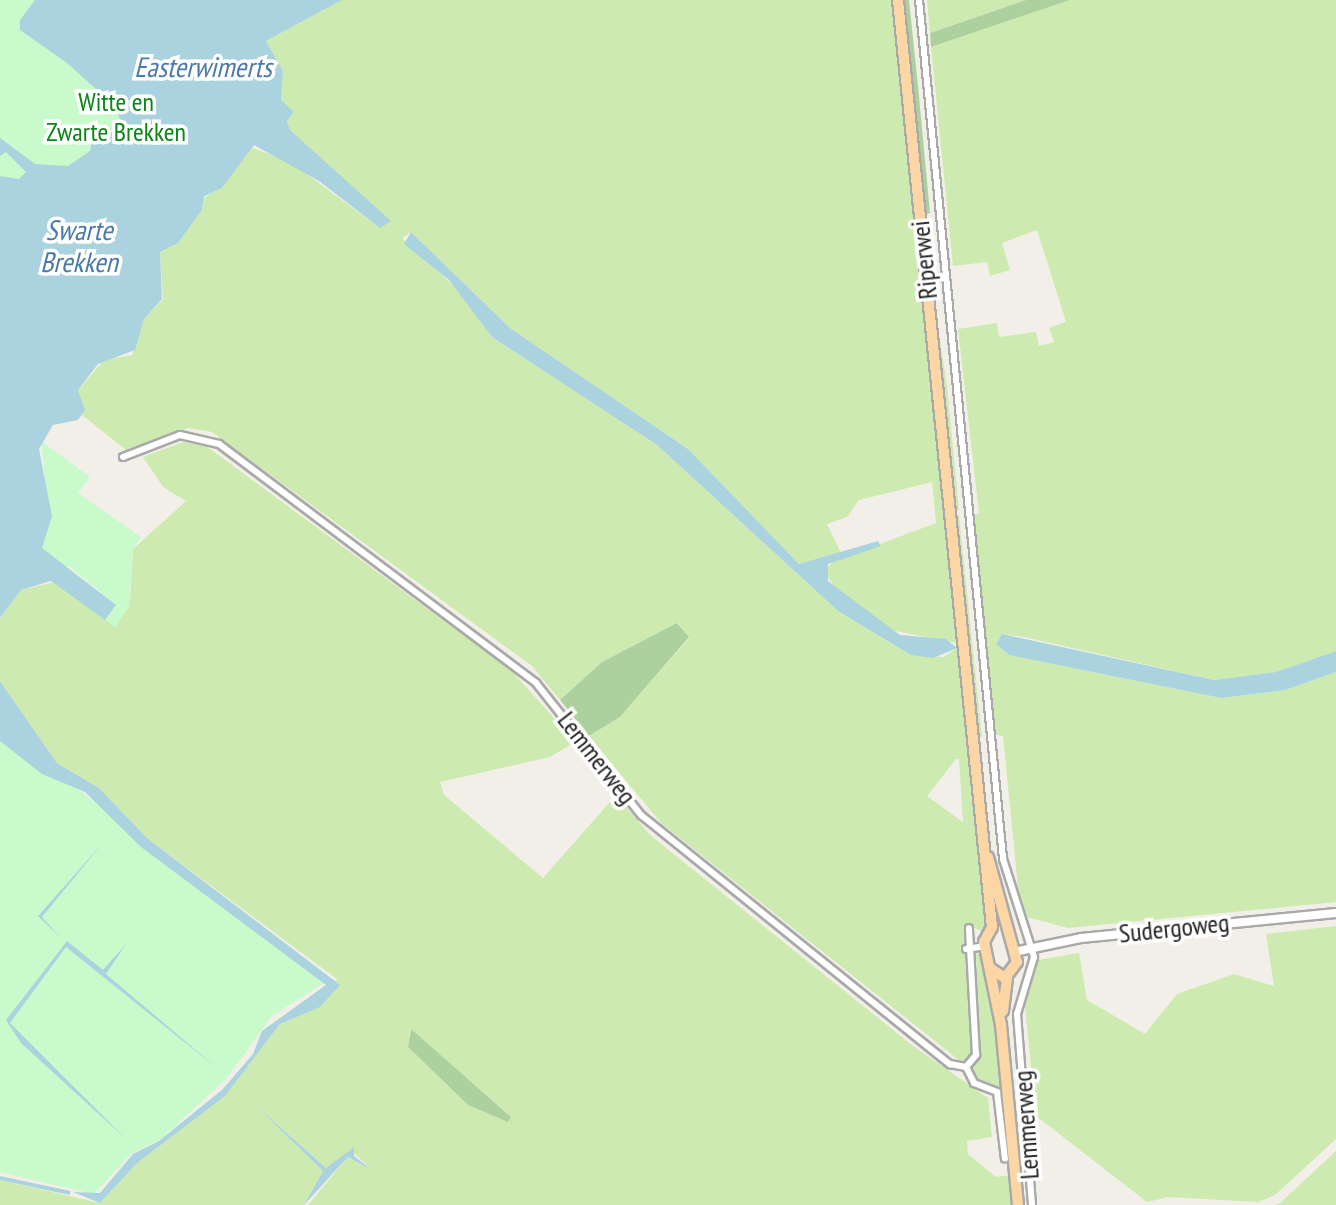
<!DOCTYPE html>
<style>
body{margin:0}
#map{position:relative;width:1336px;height:1205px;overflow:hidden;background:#f2efe9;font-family:"PT Sans Narrow",sans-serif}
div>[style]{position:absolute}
.grass>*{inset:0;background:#cdebb0}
.forest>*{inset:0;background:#add19e}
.park>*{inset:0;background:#c8facc}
.water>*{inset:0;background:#aad3df;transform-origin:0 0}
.roads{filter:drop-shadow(2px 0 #a9a9a9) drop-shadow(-2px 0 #a9a9a9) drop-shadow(0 2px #a9a9a9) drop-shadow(0 -2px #a9a9a9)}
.minor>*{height:6px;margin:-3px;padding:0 3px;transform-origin:3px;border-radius:3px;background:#fff}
.tertiary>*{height:8px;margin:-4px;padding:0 4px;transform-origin:4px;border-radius:4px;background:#fff}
.primary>*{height:10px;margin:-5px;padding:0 5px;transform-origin:5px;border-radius:5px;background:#fcd6a4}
span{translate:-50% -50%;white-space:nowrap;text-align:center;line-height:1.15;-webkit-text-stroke:7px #fff;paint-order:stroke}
.park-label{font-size:26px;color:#0c8416}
.street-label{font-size:26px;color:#222}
.water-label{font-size:28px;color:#4a7aab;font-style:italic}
</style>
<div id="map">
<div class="grass">
<i style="clip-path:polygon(evenodd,342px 0,894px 0,957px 643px,890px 630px,838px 594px,825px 571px,832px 562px,936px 523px,932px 482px,859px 500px,847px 517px,827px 524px,841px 553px,799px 564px,688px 449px,510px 328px,411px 232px,402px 238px,455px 287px,492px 337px,657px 445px,838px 611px,911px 655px,944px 657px,957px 648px,988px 924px,982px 931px,968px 926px,964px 940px,973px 1051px,965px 1065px,661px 823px,589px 736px,620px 717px,689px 638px,678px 623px,602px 662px,560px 700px,532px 666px,212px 432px,188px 428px,126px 450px,82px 415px,78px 390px,104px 360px,132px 355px,144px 319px,163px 299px,160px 252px,178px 243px,202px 210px,204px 196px,222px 188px,250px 147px,289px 161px,380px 228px,290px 130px,281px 100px,283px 71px,266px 41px,342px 0,956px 759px,959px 759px,963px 822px,927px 796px,956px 759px)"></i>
<i style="clip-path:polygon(927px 0,1026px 0,930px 33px)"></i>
<i style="clip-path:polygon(1070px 0,1336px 0,1336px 651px,1276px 672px,1214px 680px,1024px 637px,1002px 634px,996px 644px,1009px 655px,1221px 698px,1285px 690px,1336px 672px,1336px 902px,1068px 928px,1027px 917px,1018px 888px,1003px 736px,993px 734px,971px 517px,979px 513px,958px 329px,997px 323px,999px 337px,1036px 332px,1039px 346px,1054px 342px,1049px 328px,1066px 322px,1037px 230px,1002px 243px,1010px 270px,990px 276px,987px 262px,953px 266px,931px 47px)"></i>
<i style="clip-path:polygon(930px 278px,947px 386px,959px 510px,953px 511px)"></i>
<i style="clip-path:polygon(evenodd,183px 442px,206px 446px,512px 671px,575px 742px,550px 757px,440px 782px,444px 795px,543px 878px,616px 795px,650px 835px,913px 1046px,988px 1098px,992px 1137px,967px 1141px,968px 1154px,996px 1177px,1011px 1175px,1014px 1205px,308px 1205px,348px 1157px,371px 1169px,354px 1153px,326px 1168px,253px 1103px,323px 1171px,304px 1205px,0 1205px,0 1180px,100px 1203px,136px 1164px,225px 1096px,280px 1024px,320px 1006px,337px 979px,147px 838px,99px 788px,57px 763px,0 681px,0 618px,21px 590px,55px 582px,116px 626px,130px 600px,133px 549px,186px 501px,163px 487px,143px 457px,183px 442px,410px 1029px,511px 1116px,508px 1121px,468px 1105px,408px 1047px,410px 1029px)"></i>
<i style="clip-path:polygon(954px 515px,959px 515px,982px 737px,976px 736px)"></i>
<i style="clip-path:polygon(1336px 926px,1336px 1139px,1275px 1195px,1258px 1202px,1169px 1197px,1147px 1202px,1036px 1116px,1025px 1006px,1038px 960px,1079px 953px,1087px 1000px,1145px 1034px,1177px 994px,1234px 974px,1274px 986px,1266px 934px)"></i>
<i style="clip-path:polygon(976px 953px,984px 957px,993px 998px,1004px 1094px,971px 1074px,979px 1055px)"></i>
<i style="clip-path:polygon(1336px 1151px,1336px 1205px,1275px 1205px,1280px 1203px)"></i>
</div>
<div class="forest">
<i style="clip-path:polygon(902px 0,909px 0,918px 86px,930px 213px,924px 214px)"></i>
<i style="clip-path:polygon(1026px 0,1070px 0,931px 47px,930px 33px)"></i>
<i style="clip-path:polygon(677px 623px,689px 637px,620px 717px,589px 736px,560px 700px,602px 662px)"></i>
<i style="clip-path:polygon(411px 1029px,511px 1117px,508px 1122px,468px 1105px,408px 1047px)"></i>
</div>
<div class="park">
<i style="clip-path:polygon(0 0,330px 0,262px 42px,264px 132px,150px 262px,151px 303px,118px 352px,99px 362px,78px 389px,84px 410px,53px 424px,33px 445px,50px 522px,41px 441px,90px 477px,78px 493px,141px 537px,133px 549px,129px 607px,115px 627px,105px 620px,116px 605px,69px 566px,21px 590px,0 618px)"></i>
<i style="clip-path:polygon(0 681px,66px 780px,327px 981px,272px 1016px,226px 1079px,161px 1139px,131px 1154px,94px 1194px,0 1172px)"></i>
</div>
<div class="water">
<i style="clip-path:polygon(35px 0,342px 0,266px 41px,283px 71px,281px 100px,294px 112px,287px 121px,290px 130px,391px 221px,380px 228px,319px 181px,254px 145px,222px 188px,204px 196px,202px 210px,178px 243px,160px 252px,162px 299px,144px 319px,135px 350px,98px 364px,78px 390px,85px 410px,78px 420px,53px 425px,39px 449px,52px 516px,42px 548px,116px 605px,105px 620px,51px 581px,21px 590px,0 618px,0 176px,19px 179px,26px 172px,6px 152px,0 156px,0 138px,35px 164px,68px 166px,90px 151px,93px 138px,114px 132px,120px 120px,116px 107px,67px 63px,20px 30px,20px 20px)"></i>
<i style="clip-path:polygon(411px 232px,510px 328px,688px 449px,799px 564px,878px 541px,881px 546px,828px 564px,828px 581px,900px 635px,946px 639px,957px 648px,933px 658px,911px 655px,838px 611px,657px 445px,492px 337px,449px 280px,404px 244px)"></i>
<i style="clip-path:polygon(1002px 634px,1214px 680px,1276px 672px,1336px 651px,1336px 672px,1285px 690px,1221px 698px,1009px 655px,996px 644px)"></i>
<i style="clip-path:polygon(0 681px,57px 763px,99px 788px,147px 838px,340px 985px,320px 1007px,280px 1024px,225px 1096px,136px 1164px,100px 1203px,73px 1192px,100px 1193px,133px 1154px,159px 1141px,223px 1089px,253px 1054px,262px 1031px,326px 985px,141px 847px,85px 792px,42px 774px,0 741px)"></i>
<i style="clip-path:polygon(102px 844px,42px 917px,61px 938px,38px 916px)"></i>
<i style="clip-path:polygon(67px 941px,103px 970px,126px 944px,106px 974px,218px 1069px,66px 947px,10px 1023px,126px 1139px,21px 1043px,6px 1020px)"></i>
<i style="clip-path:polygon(253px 1103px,326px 1168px,354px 1147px,354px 1156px,372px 1170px,348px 1157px,304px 1205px,323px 1171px)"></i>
<i style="left:0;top:1176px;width:72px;height:4px;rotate:12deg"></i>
</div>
<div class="roads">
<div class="minor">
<i style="left:919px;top:0;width:863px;rotate:84.41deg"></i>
<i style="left:1003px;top:859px;width:103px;rotate:72.4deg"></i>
<i style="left:1034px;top:957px;width:59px;rotate:106.6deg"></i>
<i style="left:1017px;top:1014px;width:192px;rotate:85.5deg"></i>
<i style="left:123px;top:457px;width:61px;rotate:-21.1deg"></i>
<i style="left:180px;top:435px;width:40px;rotate:13deg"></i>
<i style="left:219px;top:444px;width:397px;rotate:37deg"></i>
<i style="left:536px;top:683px;width:169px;rotate:51.5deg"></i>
<i style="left:641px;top:815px;width:397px;rotate:38.9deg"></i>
<i style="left:950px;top:1064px;width:16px;rotate:11deg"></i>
<i style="left:966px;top:1067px;width:18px;rotate:63deg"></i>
<i style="left:974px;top:1083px;width:25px;rotate:21deg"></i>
<i style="left:997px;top:1092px;width:67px;rotate:83.2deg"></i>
<i style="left:966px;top:949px;width:18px;rotate:-9deg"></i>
<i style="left:966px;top:1067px;width:16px;rotate:-50deg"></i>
<i style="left:976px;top:1055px;width:127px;rotate:-93.2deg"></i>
</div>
<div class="tertiary">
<i style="left:1014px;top:952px;width:68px;rotate:-11.8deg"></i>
<i style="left:1081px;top:938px;width:256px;rotate:-5.6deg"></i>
</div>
<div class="primary">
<i style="left:898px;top:0;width:932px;rotate:84.21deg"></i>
<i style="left:988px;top:857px;width:109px;rotate:74.6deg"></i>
<i style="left:1017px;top:962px;width:20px;rotate:127deg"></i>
<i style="left:1005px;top:978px;width:17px;rotate:-147deg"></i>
<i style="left:992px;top:927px;width:17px;rotate:118deg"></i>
<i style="left:984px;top:942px;width:85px;rotate:78.4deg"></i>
<i style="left:1001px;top:1025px;width:181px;rotate:84.6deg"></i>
<i style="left:1003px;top:1011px;width:33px;rotate:-83deg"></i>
</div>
</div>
<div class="park-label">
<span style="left:116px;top:117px">Witte en<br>Zwarte Brekken</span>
</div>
<div class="street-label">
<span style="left:924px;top:260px;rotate:-96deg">Riperwei</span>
<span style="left:597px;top:758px;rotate:52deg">Lemmerweg</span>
<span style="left:1174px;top:928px;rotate:-6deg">Sudergoweg</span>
<span style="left:1026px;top:1125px;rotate:-94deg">Lemmerweg</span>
</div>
<div class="water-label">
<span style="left:203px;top:67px">Easterwimerts</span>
<span style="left:79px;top:246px">Swarte<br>Brekken</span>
</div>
</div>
